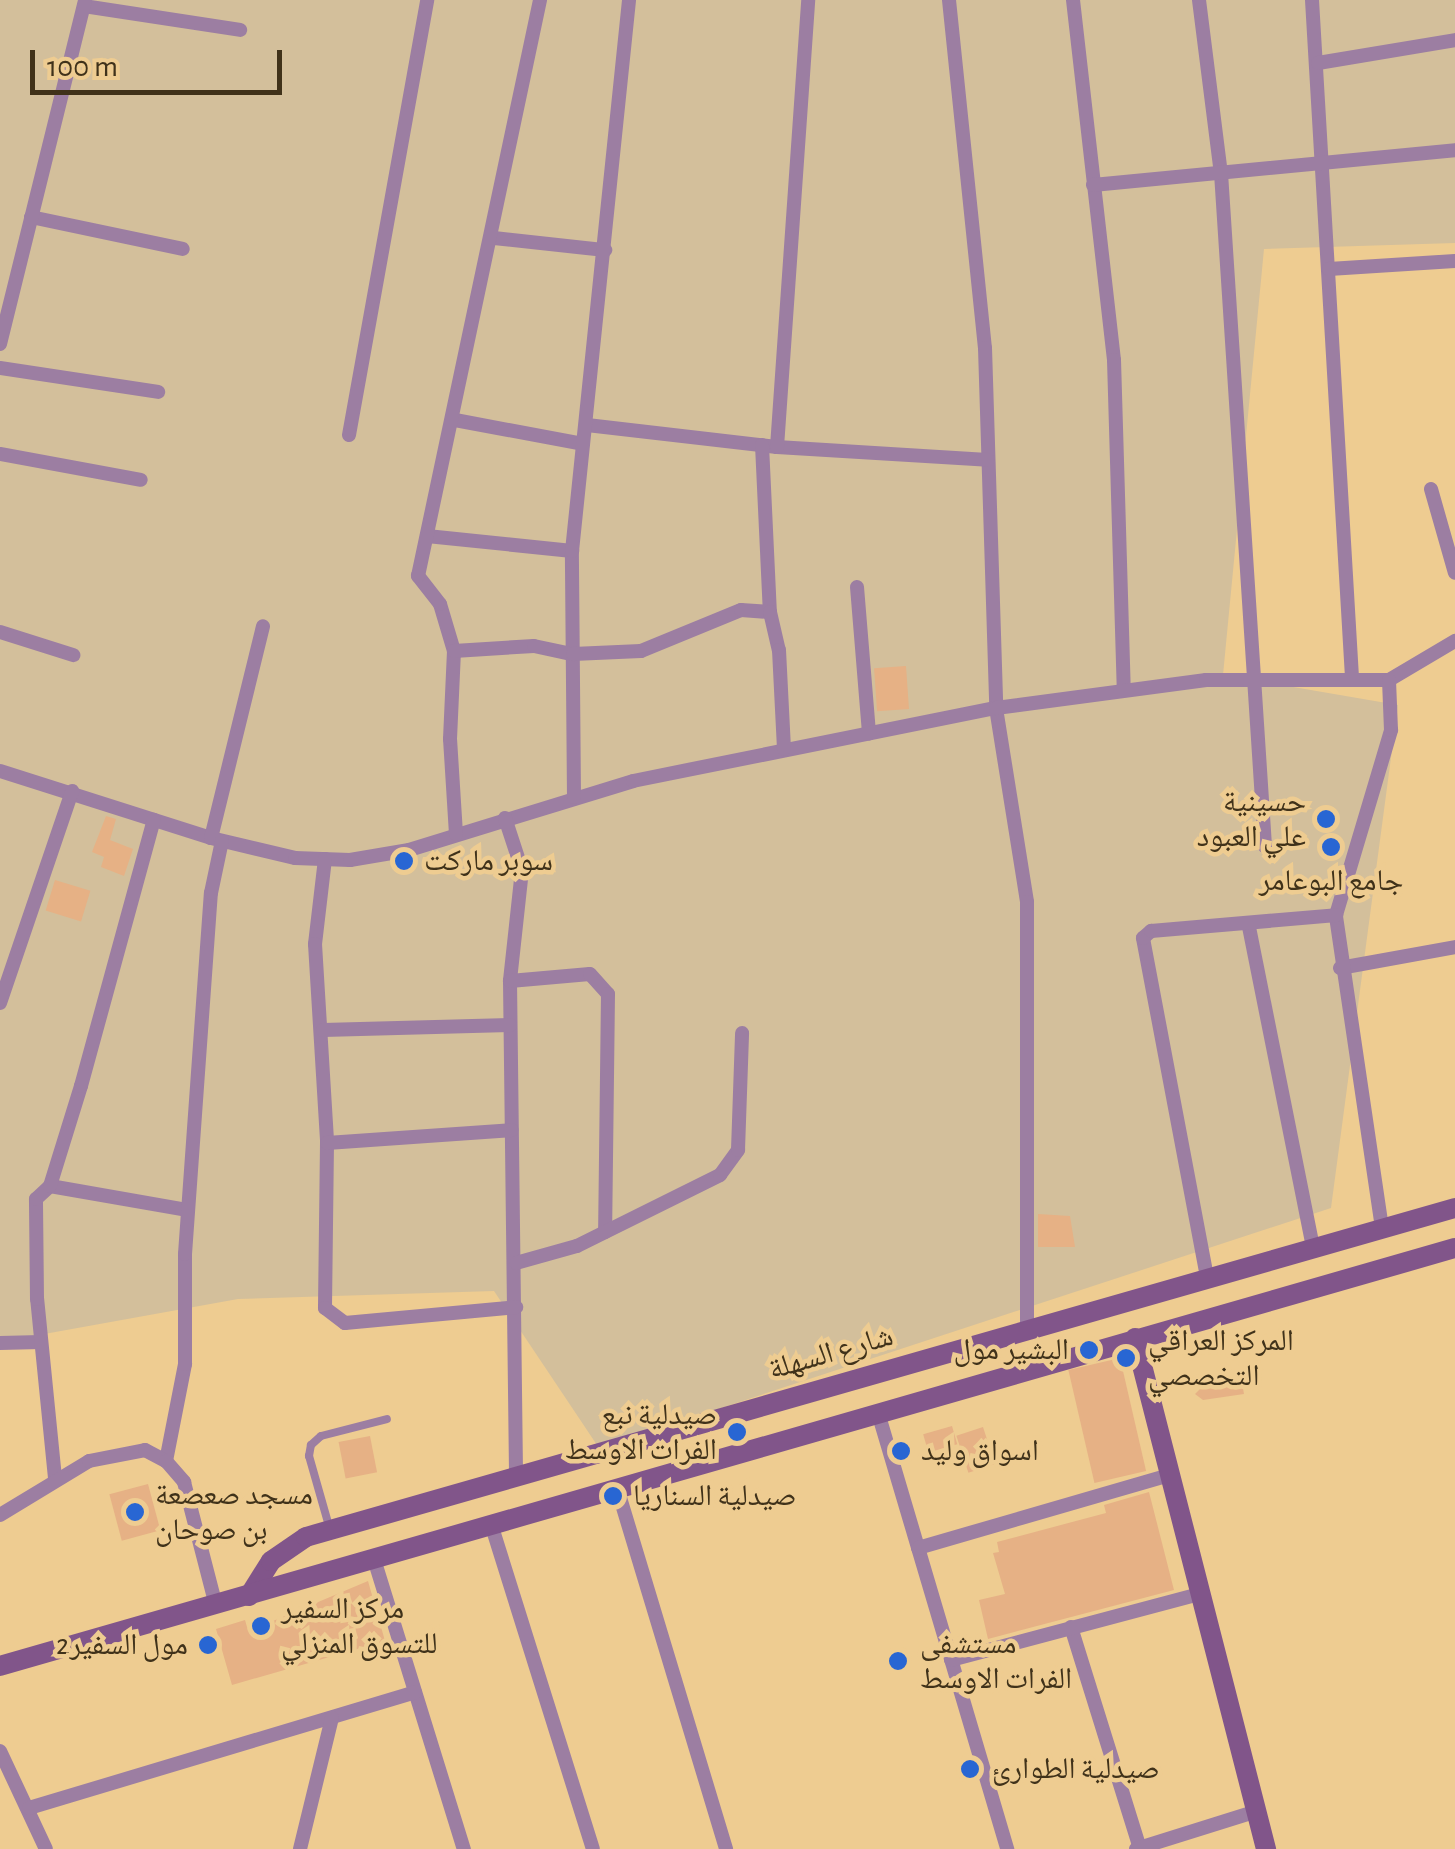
<!DOCTYPE html>
<meta charset="utf-8">
<style>
body{margin:0}
#map{position:relative;width:1455px;height:1849px;overflow:hidden;background:#eecc91;font-family:"Alegreya Sans","Noto Naskh Arabic",sans-serif}
div>[style]{position:absolute}
.green>*{inset:0;background:#d3bf9b}
.building>*{inset:0;background:#e6b185;transform-origin:0 0}
.lane>*{height:8px;margin:-4px;padding:0 4px;transform-origin:4px;border-radius:4px;background:#9c7ea2}
.street>*{height:14px;margin:-7px;padding:0 7px;transform-origin:7px;border-radius:7px;background:#9c7ea2}
.secondary>*{height:20px;margin:-10px;padding:0 10px;transform-origin:10px;border-radius:10px;background:#81558a}
.dots>*{width:28px;height:28px;translate:-50% -50%;box-sizing:border-box;border:5px solid #eecc91;border-radius:50%}
span{translate:-50% -50%;white-space:nowrap;text-align:center;line-height:1.15;-webkit-text-stroke:9px #eecc91;paint-order:stroke}
.poi-label{font-size:30px;color:#40321a}
.right{translate:-100% -50%;text-align:right}
.left{translate:0 -50%;text-align:left}
.street-label{font-size:30px;color:#40321a}
.scale{position:absolute;left:30px;top:50px;width:252px;height:45px;box-sizing:border-box;border:5px solid #40321a;border-top:0;padding-left:12px;font-size:30px;line-height:35px;white-space:nowrap;color:#40321a;-webkit-text-stroke:8px #eecc91;paint-order:stroke}
</style>
<div id="map">
<div class="green">
<i style="clip-path:polygon(0 0,1455px 0,1455px 243px,1264px 249px,1223px 675px,1398px 705px,1331px 1208px,599px 1448px,494px 1291px,238px 1299px,0 1342px)"></i>
</div>
<div class="building">
<i style="left:906px;top:666px;width:43px;height:32px;rotate:86deg"></i>
<i style="clip-path:polygon(106px 816px,116px 819px,110px 840px,133px 849px,124px 876px,101px 867px,104px 857px,92px 852px)"></i>
<i style="left:55px;top:880px;width:37px;height:32px;rotate:17deg"></i>
<i style="clip-path:polygon(1038px 1214px,1070px 1216px,1075px 1247px,1038px 1247px)"></i>
<i style="left:1120px;top:1358px;width:116px;height:53px;rotate:77deg"></i>
<i style="clip-path:polygon(1241px 1377px,1244px 1394px,1203px 1400px,1195px 1394px,1205px 1384px)"></i>
<i style="left:952px;top:1426px;width:19px;height:30px;rotate:74deg"></i>
<i style="left:983px;top:1427px;width:39px;height:28px;rotate:72deg"></i>
<i style="left:370px;top:1436px;width:37px;height:32px;rotate:79deg"></i>
<i style="left:148px;top:1484px;width:48px;height:40px;rotate:75deg"></i>
<i style="clip-path:polygon(1149px 1492px,1174px 1590px,988px 1639px,979px 1600px,1005px 1594px,993px 1553px,999px 1552px,997px 1542px,1106px 1513px,1104px 1505px)"></i>
<i style="clip-path:polygon(368px 1581px,385px 1641px,232px 1685px,216px 1629px,245px 1620px,247px 1627px,266px 1624px)"></i>
</div>
<div class="lane">
<i style="left:329px;top:1526px;width:73px;rotate:-105.9deg"></i>
<i style="left:309px;top:1456px;width:11px;rotate:-80deg"></i>
<i style="left:311px;top:1445px;width:13px;rotate:-42deg"></i>
<i style="left:321px;top:1436px;width:68px;rotate:-14.4deg"></i>
</div>
<div class="street">
<i style="left:949px;top:0;width:350px;rotate:84.1deg"></i>
<i style="left:985px;top:348px;width:360px;rotate:88.2deg"></i>
<i style="left:996px;top:708px;width:196px;rotate:80.9deg"></i>
<i style="left:1027px;top:902px;width:427px;rotate:90deg"></i>
<i style="left:1073px;top:0;width:362px;rotate:83.5deg"></i>
<i style="left:1114px;top:360px;width:328px;rotate:88.3deg"></i>
<i style="left:1199px;top:0;width:174px;rotate:82.8deg"></i>
<i style="left:1221px;top:173px;width:675px;rotate:86.26deg"></i>
<i style="left:1312px;top:0;width:679px;rotate:86.62deg"></i>
<i style="left:84px;top:6px;width:158px;rotate:8.7deg"></i>
<i style="left:1318px;top:63px;width:139px;rotate:-9.5deg"></i>
<i style="left:1093px;top:185px;width:364px;rotate:-5.5deg"></i>
<i style="left:31px;top:217px;width:155px;rotate:11.9deg"></i>
<i style="left:494px;top:238px;width:112px;rotate:6.2deg"></i>
<i style="left:1329px;top:269px;width:126px;rotate:-3.6deg"></i>
<i style="left:0;top:344px;width:354px;rotate:-76.1deg"></i>
<i style="left:0;top:368px;width:160px;rotate:8.6deg"></i>
<i style="left:455px;top:420px;width:130px;rotate:10.6deg"></i>
<i style="left:587px;top:425px;width:191px;rotate:6.6deg"></i>
<i style="left:777px;top:447px;width:211px;rotate:3.5deg"></i>
<i style="left:349px;top:435px;width:442px;rotate:-79.8deg"></i>
<i style="left:762px;top:445px;width:167px;rotate:87.3deg"></i>
<i style="left:777px;top:447px;width:448px;rotate:-86deg"></i>
<i style="left:0;top:454px;width:143px;rotate:10.4deg"></i>
<i style="left:1431px;top:489px;width:87px;rotate:74.1deg"></i>
<i style="left:427px;top:536px;width:146px;rotate:5.9deg"></i>
<i style="left:857px;top:587px;width:147px;rotate:85.3deg"></i>
<i style="left:0;top:632px;width:77px;rotate:17.5deg"></i>
<i style="left:454px;top:651px;width:49px;rotate:-106.6deg"></i>
<i style="left:440px;top:604px;width:36px;rotate:-128deg"></i>
<i style="left:418px;top:576px;width:589px;rotate:-78.04deg"></i>
<i style="left:0;top:771px;width:221px;rotate:17.6deg"></i>
<i style="left:211px;top:838px;width:86px;rotate:13.4deg"></i>
<i style="left:295px;top:858px;width:55px;rotate:2.1deg"></i>
<i style="left:350px;top:860px;width:60px;rotate:-9.6deg"></i>
<i style="left:409px;top:850px;width:234px;rotate:-17.1deg"></i>
<i style="left:633px;top:781px;width:370px;rotate:-11.4deg"></i>
<i style="left:996px;top:708px;width:212px;rotate:-7.6deg"></i>
<i style="left:1206px;top:680px;width:183px"></i>
<i style="left:1389px;top:680px;width:77px;rotate:-30.6deg"></i>
<i style="left:574px;top:797px;width:246px;rotate:-90.5deg"></i>
<i style="left:572px;top:551px;width:554px;rotate:-84.09deg"></i>
<i style="left:505px;top:818px;width:55px;rotate:71.9deg"></i>
<i style="left:522px;top:870px;width:112px;rotate:96.2deg"></i>
<i style="left:510px;top:981px;width:493px;rotate:89.3deg"></i>
<i style="left:456px;top:834px;width:95px;rotate:-93.6deg"></i>
<i style="left:450px;top:739px;width:88px;rotate:-87.4deg"></i>
<i style="left:454px;top:651px;width:80px;rotate:-3.6deg"></i>
<i style="left:534px;top:646px;width:40px;rotate:12deg"></i>
<i style="left:573px;top:654px;width:68px;rotate:-2.5deg"></i>
<i style="left:641px;top:651px;width:108px;rotate:-22.3deg"></i>
<i style="left:741px;top:610px;width:29px;rotate:4deg"></i>
<i style="left:770px;top:612px;width:39px;rotate:77deg"></i>
<i style="left:779px;top:650px;width:99px;rotate:87.1deg"></i>
<i style="left:211px;top:838px;width:218px;rotate:-76.2deg"></i>
<i style="left:325px;top:859px;width:86px;rotate:96.7deg"></i>
<i style="left:315px;top:944px;width:199px;rotate:86.5deg"></i>
<i style="left:327px;top:1143px;width:165px;rotate:90.7deg"></i>
<i style="left:325px;top:1308px;width:25px;rotate:37deg"></i>
<i style="left:345px;top:1323px;width:172px;rotate:-5.3deg"></i>
<i style="left:1249px;top:927px;width:326px;rotate:78.7deg"></i>
<i style="left:1340px;top:968px;width:117px;rotate:-10.3deg"></i>
<i style="left:510px;top:981px;width:80px;rotate:-5deg"></i>
<i style="left:590px;top:974px;width:27px;rotate:48deg"></i>
<i style="left:608px;top:994px;width:238px;rotate:90.7deg"></i>
<i style="left:0;top:1003px;width:224px;rotate:-71.2deg"></i>
<i style="left:323px;top:1030px;width:187px;rotate:-1.5deg"></i>
<i style="left:327px;top:1143px;width:185px;rotate:-4deg"></i>
<i style="left:50px;top:1186px;width:140px;rotate:9.9deg"></i>
<i style="left:1382px;top:1228px;width:316px;rotate:-98.4deg"></i>
<i style="left:1336px;top:915px;width:193px;rotate:-73.4deg"></i>
<i style="left:1391px;top:730px;width:50px;rotate:-92.3deg"></i>
<i style="left:516px;top:1263px;width:63px;rotate:-15.6deg"></i>
<i style="left:577px;top:1246px;width:160px;rotate:-26.4deg"></i>
<i style="left:720px;top:1175px;width:31px;rotate:-54deg"></i>
<i style="left:738px;top:1150px;width:117px;rotate:-88deg"></i>
<i style="left:1207px;top:1277px;width:345px;rotate:-100.7deg"></i>
<i style="left:1143px;top:938px;width:11px;rotate:-41deg"></i>
<i style="left:1151px;top:931px;width:186px;rotate:-4.9deg"></i>
<i style="left:0;top:1343px;width:41px;rotate:-1.4deg"></i>
<i style="left:879px;top:1416px;width:452px;rotate:73.5deg"></i>
<i style="left:166px;top:1461px;width:99px;rotate:-78.9deg"></i>
<i style="left:185px;top:1364px;width:110px;rotate:-90deg"></i>
<i style="left:185px;top:1254px;width:362px;rotate:-85.9deg"></i>
<i style="left:211px;top:893px;width:53px;rotate:-78.1deg"></i>
<i style="left:55px;top:1478px;width:180px;rotate:-95.7deg"></i>
<i style="left:37px;top:1299px;width:100px;rotate:-90.6deg"></i>
<i style="left:36px;top:1199px;width:19px;rotate:-43deg"></i>
<i style="left:50px;top:1186px;width:105px;rotate:-72.8deg"></i>
<i style="left:81px;top:1086px;width:276px;rotate:-74.7deg"></i>
<i style="left:618px;top:1491px;width:374px;rotate:73.2deg"></i>
<i style="left:0;top:1515px;width:104px;rotate:-31.2deg"></i>
<i style="left:89px;top:1461px;width:57px;rotate:-11.1deg"></i>
<i style="left:145px;top:1450px;width:24px;rotate:28deg"></i>
<i style="left:166px;top:1461px;width:28px;rotate:49deg"></i>
<i style="left:184px;top:1482px;width:128px;rotate:75.5deg"></i>
<i style="left:492px;top:1527px;width:337px;rotate:72.6deg"></i>
<i style="left:918px;top:1548px;width:261px;rotate:-16.2deg"></i>
<i style="left:374px;top:1559px;width:304px;rotate:72.8deg"></i>
<i style="left:1071px;top:1627px;width:232px;rotate:72.7deg"></i>
<i style="left:951px;top:1660px;width:257px;rotate:-14.9deg"></i>
<i style="left:0;top:1751px;width:108px;rotate:64.9deg"></i>
<i style="left:29px;top:1808px;width:403px;rotate:-16.7deg"></i>
<i style="left:300px;top:1849px;width:135px;rotate:-76.3deg"></i>
<i style="left:1136px;top:1849px;width:127px;rotate:-17.4deg"></i>
</div>
<div class="secondary">
<i style="left:1135px;top:1338px;width:528px;rotate:75.62deg"></i>
<i style="left:249px;top:1596px;width:41px;rotate:-57.8deg"></i>
<i style="left:271px;top:1561px;width:42px;rotate:-34.4deg"></i>
<i style="left:306px;top:1537px;width:1195px;rotate:-15.98deg"></i>
<i style="left:0;top:1666px;width:1514px;rotate:-16.03deg"></i>
</div>
<div class="dots">
<i style="left:1326px;top:819px;background:#2866d3"></i>
<i style="left:1331px;top:847px;background:#2866d3"></i>
<i style="left:404px;top:861px;background:#2866d3"></i>
<i style="left:1089px;top:1350px;background:#2866d3"></i>
<i style="left:1126px;top:1358px;background:#2866d3"></i>
<i style="left:737px;top:1432px;background:#2866d3"></i>
<i style="left:901px;top:1451px;background:#2866d3"></i>
<i style="left:613px;top:1496px;background:#2866d3"></i>
<i style="left:135px;top:1512px;background:#2866d3"></i>
<i style="left:261px;top:1626px;background:#2866d3"></i>
<i style="left:208px;top:1645px;background:#2866d3"></i>
<i style="left:898px;top:1661px;background:#2866d3"></i>
<i style="left:970px;top:1769px;background:#2866d3"></i>
</div>
<div class="poi-label">
<span class="right" style="left:1306px;top:819px">حسينية<br>علي العبود</span>
<span class="left" style="left:424px;top:861px">سوبر ماركت</span>
<span style="left:1331px;top:881px">جامع البوعامر</span>
<span class="left" style="left:1148px;top:1358px">المركز العراقي<br>التخصصي</span>
<span class="right" style="left:1069px;top:1350px">البشير مول</span>
<span class="right" style="left:717px;top:1432px">صيدلية نبع<br>الفرات الاوسط</span>
<span class="left" style="left:921px;top:1451px">اسواق وليد</span>
<span class="left" style="left:155px;top:1512px">مسجد صعصعة<br>بن صوحان</span>
<span class="left" style="left:633px;top:1496px">صيدلية السناريا</span>
<span class="left" style="left:281px;top:1626px">مركز السفير<br>للتسوق المنزلي</span>
<span class="left" style="left:920px;top:1661px">مستشفى<br>الفرات الاوسط</span>
<span class="right" style="left:188px;top:1645px">مول السفير2</span>
<span class="left" style="left:992px;top:1769px">صيدلية الطوارئ</span>
</div>
<div class="street-label">
<span style="left:831px;top:1353px;rotate:-16deg">شارع السهلة</span>
</div>
<div class="scale">100 m</div>
</div>
